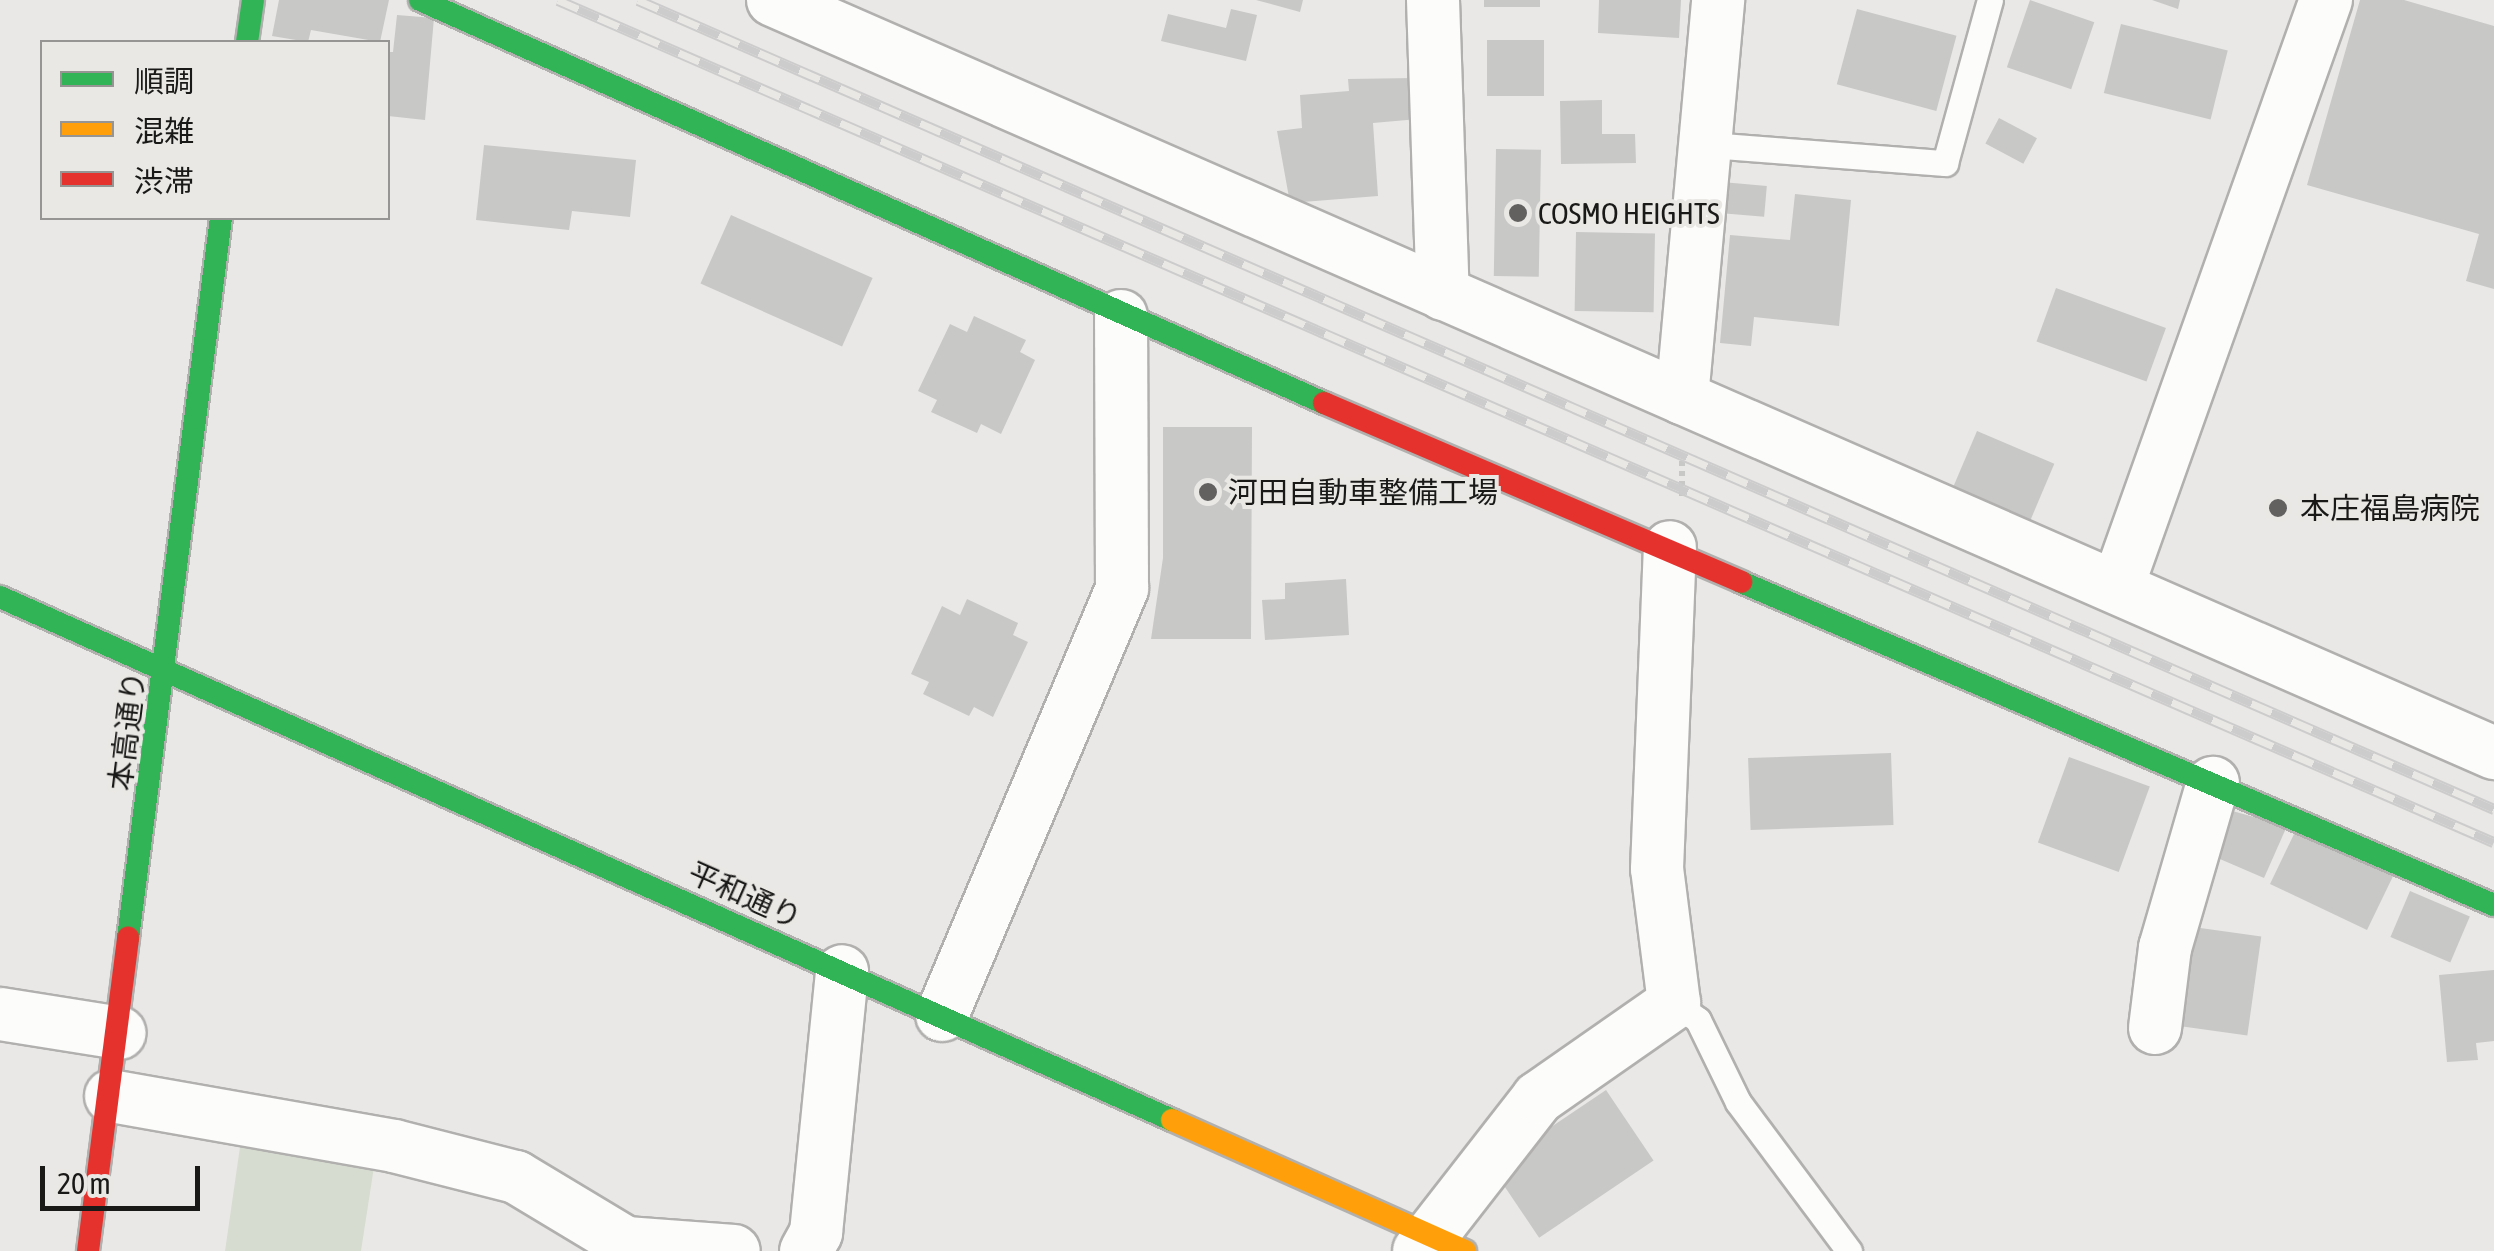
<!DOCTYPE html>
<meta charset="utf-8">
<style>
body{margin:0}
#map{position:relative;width:2494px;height:1251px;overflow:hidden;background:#e9e8e6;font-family:"Asap Condensed","Noto Sans JP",sans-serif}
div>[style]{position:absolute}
.green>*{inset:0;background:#d7dcd1}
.building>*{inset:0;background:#c8c8c7;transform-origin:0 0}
.path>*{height:6px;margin-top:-3px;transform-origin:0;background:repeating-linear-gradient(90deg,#c8c8c7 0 5px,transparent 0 10px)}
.roads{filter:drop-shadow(2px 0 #b1b0af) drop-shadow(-2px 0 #b1b0af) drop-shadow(0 2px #b1b0af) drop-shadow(0 -2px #b1b0af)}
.lane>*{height:25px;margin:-12.5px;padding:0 12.5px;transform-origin:12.5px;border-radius:12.5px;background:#fcfcfb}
.street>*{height:52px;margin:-26px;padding:0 26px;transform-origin:26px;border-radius:26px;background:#fcfcfb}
.fast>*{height:22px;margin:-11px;padding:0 11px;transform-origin:11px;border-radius:11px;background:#30b455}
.slow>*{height:22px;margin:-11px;padding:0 11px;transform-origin:11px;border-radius:11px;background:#ff9f0a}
.jam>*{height:22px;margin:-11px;padding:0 11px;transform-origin:11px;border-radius:11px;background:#e5322d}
.rail>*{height:11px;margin-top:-5.5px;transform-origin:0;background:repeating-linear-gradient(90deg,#eae8e5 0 22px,#cdcccc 0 44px);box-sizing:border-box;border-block:2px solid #cdcccc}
.dots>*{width:28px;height:28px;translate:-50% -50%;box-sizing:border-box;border:5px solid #eae8e5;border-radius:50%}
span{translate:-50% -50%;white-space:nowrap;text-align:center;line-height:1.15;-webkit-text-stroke:8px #eae8e5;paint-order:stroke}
.poi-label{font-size:30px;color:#191918}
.left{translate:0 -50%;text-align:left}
.street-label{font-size:30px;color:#191918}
.legend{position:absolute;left:40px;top:40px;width:350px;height:180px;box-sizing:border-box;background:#eae8e5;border:2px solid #969593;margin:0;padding:12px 18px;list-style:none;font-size:30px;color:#191918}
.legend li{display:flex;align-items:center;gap:20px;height:50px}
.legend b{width:50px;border:2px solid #969593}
.scale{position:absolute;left:40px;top:1166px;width:160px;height:45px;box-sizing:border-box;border:5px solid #191918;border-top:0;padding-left:12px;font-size:30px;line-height:35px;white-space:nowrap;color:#191918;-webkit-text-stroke:8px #eae8e5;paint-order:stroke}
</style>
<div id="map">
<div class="green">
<i style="clip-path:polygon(242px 1133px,376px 1154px,361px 1251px,225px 1251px)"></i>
</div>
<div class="building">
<i style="clip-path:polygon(279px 0,389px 0,380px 42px,311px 30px,308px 42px,272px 36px)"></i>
<i style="clip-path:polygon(1256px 0,1303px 0,1300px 12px)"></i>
<i style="left:1484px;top:0;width:56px;height:7px"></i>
<i style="clip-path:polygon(1599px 0,1681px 0,1679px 38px,1598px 33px)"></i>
<i style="left:2030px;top:0;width:68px;height:71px;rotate:19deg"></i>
<i style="clip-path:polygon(2152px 0,2180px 0,2178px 9px)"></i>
<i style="clip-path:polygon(2360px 0,2404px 0,2494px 26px,2494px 289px,2466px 281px,2479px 234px,2307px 185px)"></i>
<i style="clip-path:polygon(1231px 9px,1257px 15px,1246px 61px,1161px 41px,1168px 14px,1226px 28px)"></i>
<i style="left:1857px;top:9px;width:103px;height:78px;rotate:15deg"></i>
<i style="clip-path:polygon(397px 15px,434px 18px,425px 120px,388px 116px,388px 52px,393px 52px)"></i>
<i style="left:2121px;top:24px;width:110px;height:71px;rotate:14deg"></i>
<i style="left:1487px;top:40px;width:57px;height:56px"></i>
<i style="clip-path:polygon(1414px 78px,1418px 119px,1373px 123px,1378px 196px,1290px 203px,1277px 131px,1302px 128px,1300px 95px,1349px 91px,1348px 79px)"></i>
<i style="clip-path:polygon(1602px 100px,1602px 134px,1635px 134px,1636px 163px,1561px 164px,1560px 101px)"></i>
<i style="left:1999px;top:118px;width:43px;height:29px;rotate:28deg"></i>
<i style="clip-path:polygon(484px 145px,636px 160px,630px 217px,572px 211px,569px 230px,476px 220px)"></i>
<i style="left:1496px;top:149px;width:45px;height:127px;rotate:1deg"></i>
<i style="left:1722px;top:182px;width:45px;height:31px;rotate:5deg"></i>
<i style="clip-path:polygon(1795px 194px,1851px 200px,1839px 326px,1754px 317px,1751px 346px,1720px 343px,1730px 235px,1790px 240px)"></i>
<i style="left:731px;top:215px;width:155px;height:75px;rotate:24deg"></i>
<i style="left:1576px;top:232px;width:79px;height:79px;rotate:1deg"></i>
<i style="left:2056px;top:288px;width:117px;height:57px;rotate:20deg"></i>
<i style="clip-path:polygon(974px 316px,1026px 340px,1020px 352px,1035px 360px,1001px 434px,981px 424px,977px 433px,931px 412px,937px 400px,918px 391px,950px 324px,967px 332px)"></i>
<i style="clip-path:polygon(1163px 427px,1252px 427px,1251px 639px,1151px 639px,1163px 558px)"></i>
<i style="left:1977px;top:431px;width:84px;height:65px;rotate:23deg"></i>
<i style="clip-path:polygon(1346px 579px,1349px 635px,1265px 640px,1262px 600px,1285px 599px,1285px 583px)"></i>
<i style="clip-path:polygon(967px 599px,1018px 623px,1013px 635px,1028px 642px,993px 717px,974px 707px,969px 716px,923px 694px,929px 682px,911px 674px,942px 606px,960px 615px)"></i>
<i style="left:1891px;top:753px;width:72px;height:143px;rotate:88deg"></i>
<i style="left:2069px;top:757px;width:86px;height:91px;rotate:20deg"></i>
<i style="clip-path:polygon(2225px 809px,2287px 826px,2264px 878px,2206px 853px)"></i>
<i style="clip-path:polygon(2295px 832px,2397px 868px,2367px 930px,2270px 884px)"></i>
<i style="left:2410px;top:891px;width:65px;height:50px;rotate:23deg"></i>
<i style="left:2186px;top:926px;width:76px;height:100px;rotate:8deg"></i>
<i style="clip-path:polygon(2494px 970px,2494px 1041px,2476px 1043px,2478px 1060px,2447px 1062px,2439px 975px)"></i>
<i style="left:1606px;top:1090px;width:85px;height:138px;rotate:56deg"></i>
</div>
<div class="path">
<i style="left:1682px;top:496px;width:42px;rotate:-90deg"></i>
</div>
<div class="roads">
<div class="lane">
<i style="left:1709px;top:145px;width:237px;rotate:4.4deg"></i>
<i style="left:1945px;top:163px;width:169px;rotate:-74.6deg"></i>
<i style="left:1674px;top:1003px;width:29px;rotate:35deg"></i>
<i style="left:1698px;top:1020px;width:91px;rotate:64deg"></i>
<i style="left:1738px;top:1102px;width:186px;rotate:53.3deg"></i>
</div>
<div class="street">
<i style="left:773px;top:0;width:1879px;rotate:23.63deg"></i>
<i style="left:1433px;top:0;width:294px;rotate:88.1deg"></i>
<i style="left:1682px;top:398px;width:400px;rotate:-84.8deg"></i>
<i style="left:2118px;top:585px;width:621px;rotate:-70.43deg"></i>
<i style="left:0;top:1014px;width:121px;rotate:9deg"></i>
<i style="left:942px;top:1015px;width:463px;rotate:-67.1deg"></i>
<i style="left:1122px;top:588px;width:272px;rotate:-90.2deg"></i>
<i style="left:2155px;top:1028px;width:81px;rotate:-82.9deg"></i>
<i style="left:2165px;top:948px;width:172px;rotate:-73.8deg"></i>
<i style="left:111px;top:1096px;width:287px;rotate:10deg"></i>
<i style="left:394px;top:1146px;width:126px;rotate:14.3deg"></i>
<i style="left:516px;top:1177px;width:128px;rotate:31deg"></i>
<i style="left:626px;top:1243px;width:108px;rotate:4.2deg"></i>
<i style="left:806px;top:1251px;width:21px;rotate:-61deg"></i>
<i style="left:816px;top:1233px;width:263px;rotate:-84.3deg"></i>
<i style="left:1419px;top:1251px;width:194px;rotate:-52.1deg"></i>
<i style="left:1538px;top:1098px;width:166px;rotate:-34.9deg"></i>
<i style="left:1674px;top:1003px;width:135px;rotate:-97.2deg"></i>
<i style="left:1657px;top:869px;width:322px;rotate:-87.7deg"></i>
</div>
<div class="fast">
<i style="left:420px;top:0;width:990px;rotate:24.03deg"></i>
<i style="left:247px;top:42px;width:42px;rotate:-81.9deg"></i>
<i style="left:1741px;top:582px;width:819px;rotate:23.22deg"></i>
<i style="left:0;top:597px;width:1283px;rotate:24.05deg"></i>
<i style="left:128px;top:938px;width:726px;rotate:-82.64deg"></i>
</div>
<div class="slow">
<i style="left:1172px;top:1120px;width:321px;rotate:24.1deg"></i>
</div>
<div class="jam">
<i style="left:1324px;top:403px;width:454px;rotate:23.2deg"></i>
<i style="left:88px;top:1251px;width:316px;rotate:-82.7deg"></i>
</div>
</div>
<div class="rail">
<i style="left:558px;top:0;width:2111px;rotate:23.51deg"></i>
<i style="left:638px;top:0;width:2025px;rotate:23.55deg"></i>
</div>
<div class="dots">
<i style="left:1518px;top:213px;background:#626160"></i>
<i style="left:1208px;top:492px;background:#626160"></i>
<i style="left:2278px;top:508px;background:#626160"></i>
</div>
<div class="poi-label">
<span class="left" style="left:1538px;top:213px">COSMO HEIGHTS</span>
<span class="left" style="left:1228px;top:492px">河田自動車整備工場</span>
<span class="left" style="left:2300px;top:508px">本庄福島病院</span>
</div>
<div class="street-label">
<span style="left:127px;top:731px;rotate:-83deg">本高通り</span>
<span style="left:745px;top:895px;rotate:24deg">平和通り</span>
</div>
<ul class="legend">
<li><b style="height:12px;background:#30b455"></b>順調</li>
<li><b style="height:12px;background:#ff9f0a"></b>混雑</li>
<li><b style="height:12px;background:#e5322d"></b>渋滞</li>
</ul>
<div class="scale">20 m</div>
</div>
